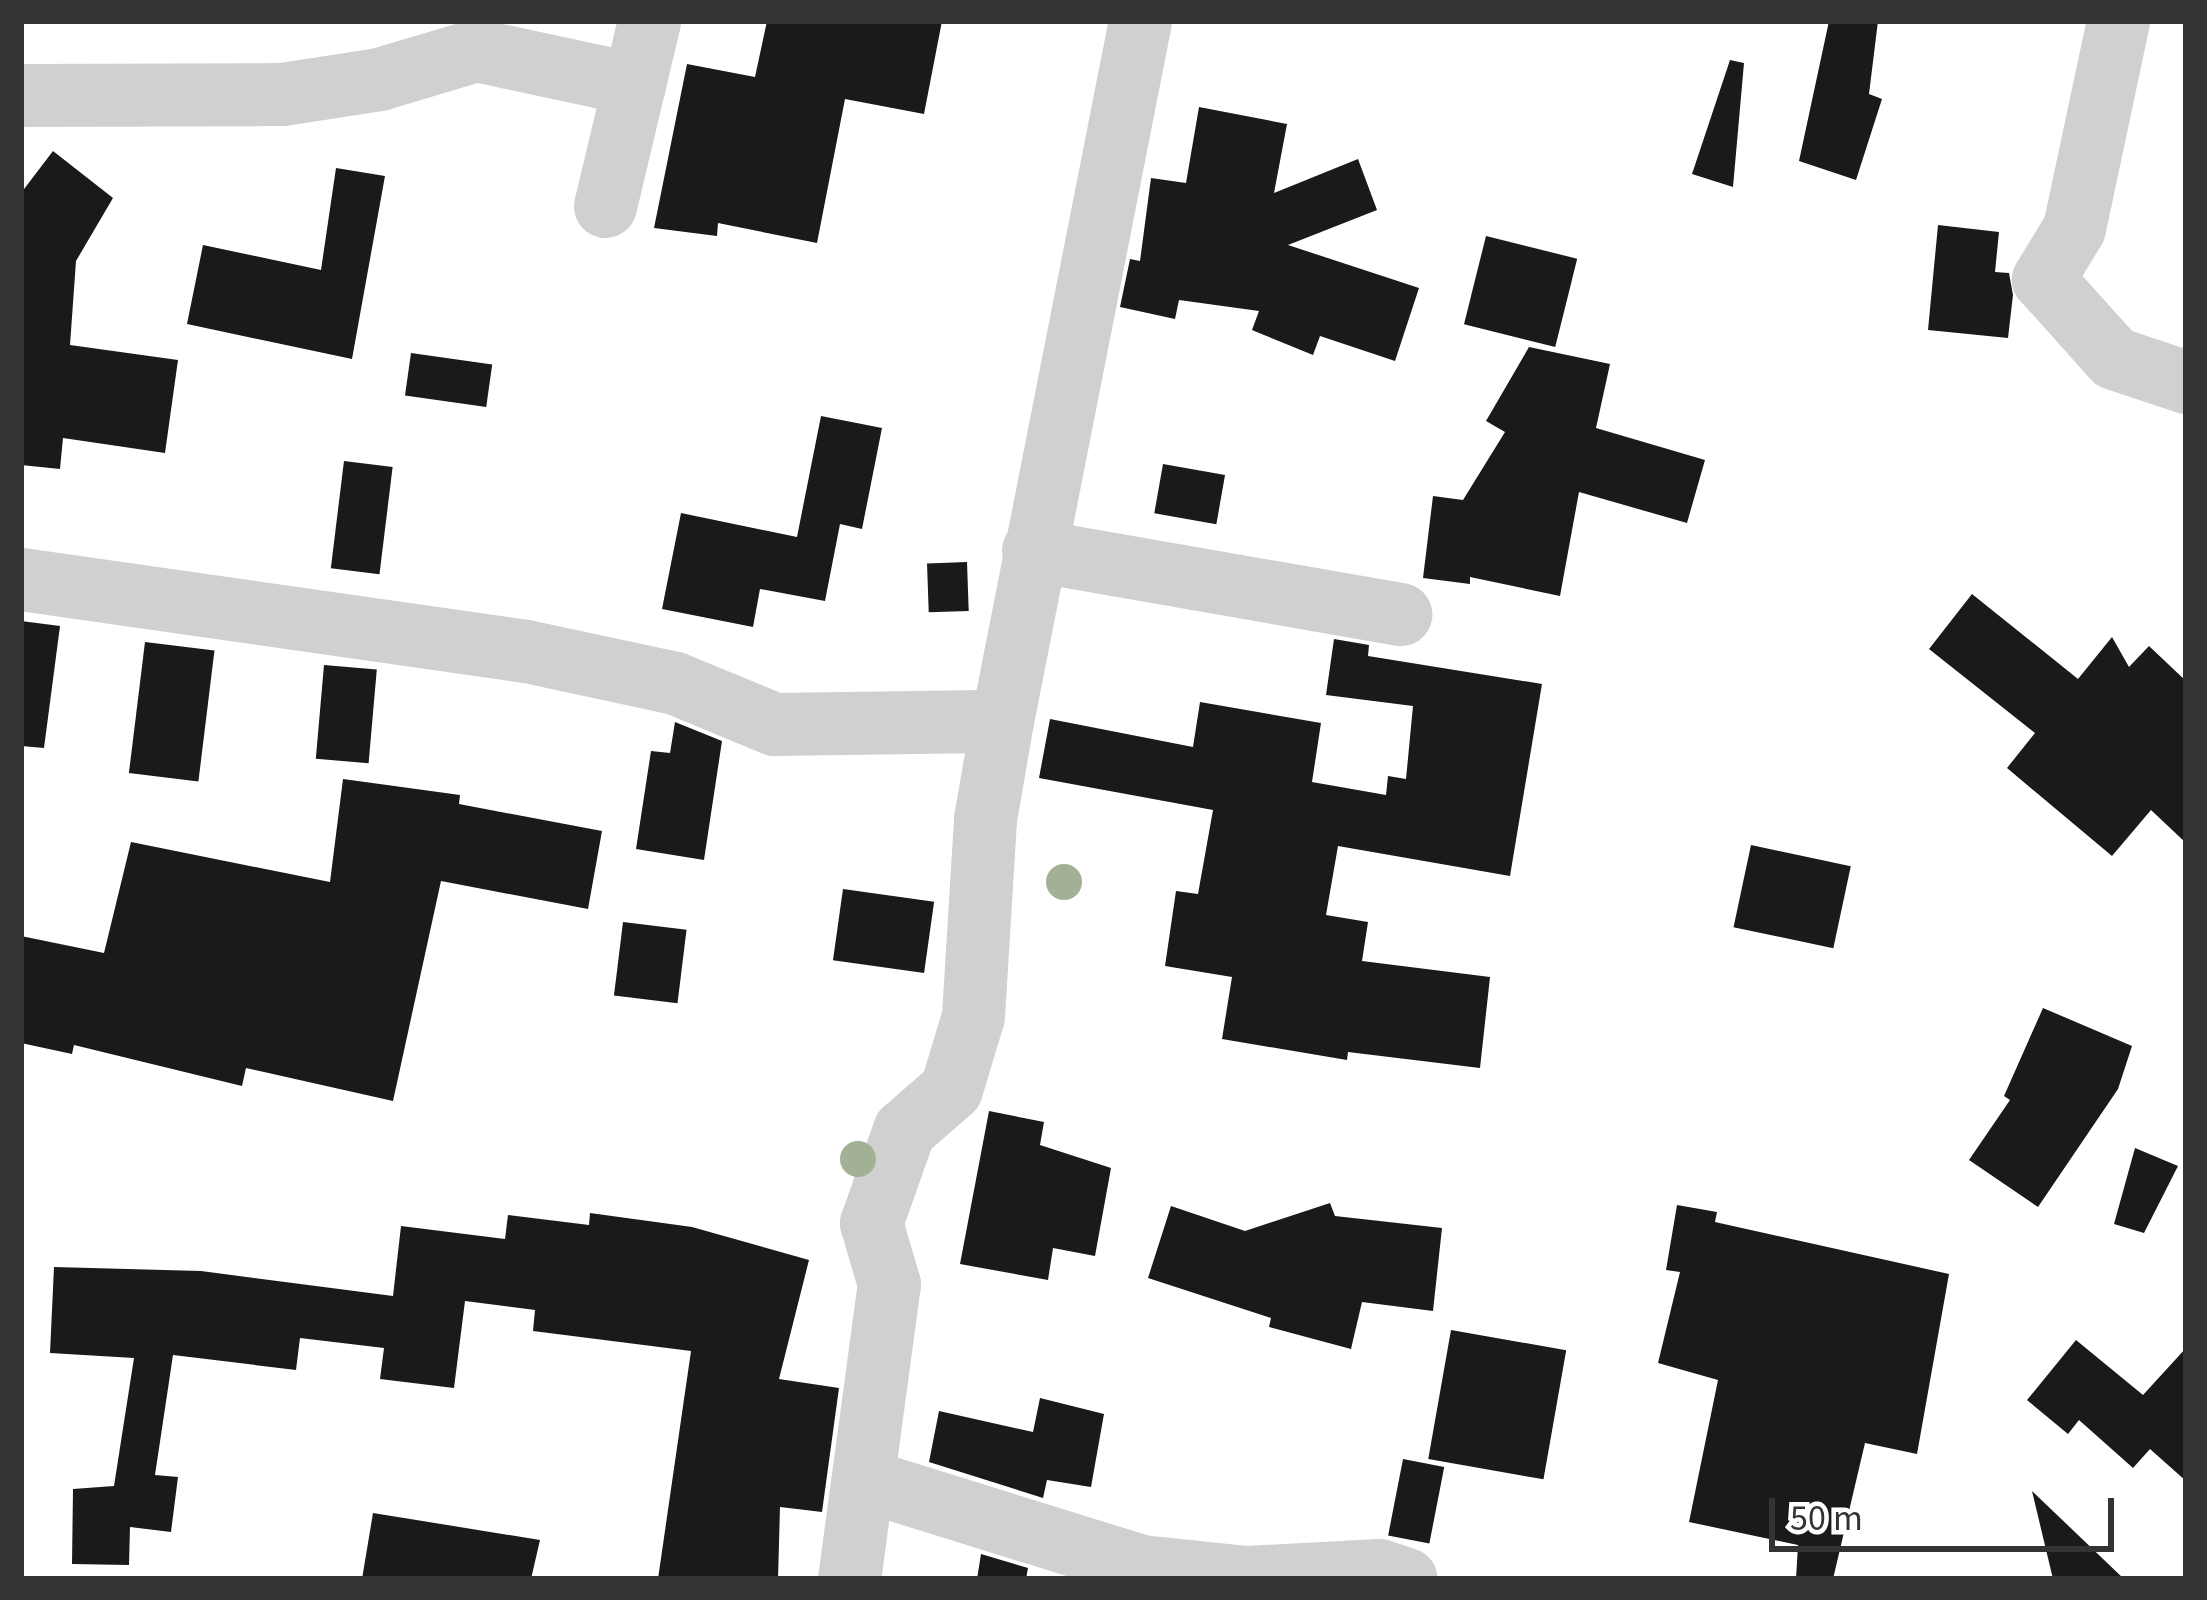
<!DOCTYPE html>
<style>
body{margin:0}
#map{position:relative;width:2207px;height:1600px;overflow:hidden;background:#fff;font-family:"Source Sans 3",sans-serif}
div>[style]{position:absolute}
.building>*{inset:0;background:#1a1a1a;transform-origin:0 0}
.minor>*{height:63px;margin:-31.5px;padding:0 31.5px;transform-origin:31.5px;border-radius:31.5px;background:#d0d0d0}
.trees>*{width:36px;height:36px;margin:-18px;border-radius:50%;background:#a2b095}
span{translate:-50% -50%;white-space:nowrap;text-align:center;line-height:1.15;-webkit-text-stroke:12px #fff;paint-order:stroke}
.frame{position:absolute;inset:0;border:24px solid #333;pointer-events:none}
.scale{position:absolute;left:1769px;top:1498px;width:345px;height:54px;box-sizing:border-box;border:6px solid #333;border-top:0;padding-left:15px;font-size:36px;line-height:42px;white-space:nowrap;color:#333;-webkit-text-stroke:9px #fff;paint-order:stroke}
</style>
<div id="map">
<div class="building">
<i style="clip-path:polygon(767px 21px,942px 21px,924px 114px,845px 99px,817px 243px,718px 223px,717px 236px,654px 228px,687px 64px,755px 77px)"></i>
<i style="clip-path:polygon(1829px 21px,1878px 21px,1869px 94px,1882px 99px,1856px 180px,1799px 161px)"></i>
<i style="clip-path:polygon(1730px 60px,1744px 63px,1733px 187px,1692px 174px)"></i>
<i style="clip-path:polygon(1199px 107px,1287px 124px,1274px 193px,1358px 159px,1377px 210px,1288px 245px,1419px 288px,1395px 361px,1320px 336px,1313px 355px,1252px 330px,1259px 311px,1179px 300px,1175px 319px,1120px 307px,1130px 259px,1140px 261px,1151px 178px,1186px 183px)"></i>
<i style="clip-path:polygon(53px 151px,113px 198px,76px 261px,70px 345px,178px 360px,165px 453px,63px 438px,60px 469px,21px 465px,21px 193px)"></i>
<i style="clip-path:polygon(336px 168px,385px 176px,352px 359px,187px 324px,203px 245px,321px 270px)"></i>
<i style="clip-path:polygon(1938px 225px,1999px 232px,1995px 272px,2009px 273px,2013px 295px,2008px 338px,1928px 330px)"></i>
<i style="left:1486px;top:236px;width:94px;height:91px;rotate:14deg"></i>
<i style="clip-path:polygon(1529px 347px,1610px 364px,1596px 428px,1705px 460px,1687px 523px,1579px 492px,1560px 596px,1470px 577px,1470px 584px,1423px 578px,1433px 496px,1463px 500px,1505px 432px,1486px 421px)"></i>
<i style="left:411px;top:353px;width:82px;height:43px;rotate:8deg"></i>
<i style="clip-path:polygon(821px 416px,882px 428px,862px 529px,840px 524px,825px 601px,760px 589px,753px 627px,662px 609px,681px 513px,797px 537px)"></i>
<i style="left:344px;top:461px;width:49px;height:108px;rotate:7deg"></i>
<i style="left:1163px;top:464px;width:63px;height:50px;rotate:10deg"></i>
<i style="left:967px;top:562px;width:49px;height:40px;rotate:88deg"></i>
<i style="clip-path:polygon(1972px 594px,2078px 679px,2112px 637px,2129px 667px,2149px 646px,2186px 681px,2186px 843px,2151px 810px,2112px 856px,2007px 768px,2035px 733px,1929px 649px)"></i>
<i style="clip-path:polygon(21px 621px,60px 626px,44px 748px,21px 746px)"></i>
<i style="clip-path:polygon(1334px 639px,1369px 645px,1368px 656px,1542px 684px,1510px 876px,1338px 846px,1326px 915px,1368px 922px,1362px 961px,1490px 977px,1480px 1068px,1348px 1052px,1347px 1060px,1222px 1039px,1232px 977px,1165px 966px,1176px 891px,1198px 894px,1213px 810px,1039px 778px,1050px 719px,1193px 747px,1200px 702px,1321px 723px,1312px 782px,1386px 795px,1388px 776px,1406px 779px,1413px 706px,1326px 695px)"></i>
<i style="left:145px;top:642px;width:70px;height:132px;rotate:7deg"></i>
<i style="left:324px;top:665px;width:53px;height:94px;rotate:5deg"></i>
<i style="clip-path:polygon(675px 722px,722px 741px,704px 860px,636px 849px,651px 751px,670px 753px)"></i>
<i style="clip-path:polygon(343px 779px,460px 795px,459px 804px,602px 831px,588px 909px,441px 881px,393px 1101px,246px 1068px,242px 1086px,74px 1045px,72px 1054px,21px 1043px,21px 936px,104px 953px,131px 842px,330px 882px)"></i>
<i style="left:1751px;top:845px;width:102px;height:84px;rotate:12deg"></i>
<i style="left:843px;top:889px;width:92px;height:72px;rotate:8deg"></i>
<i style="left:623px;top:922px;width:64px;height:74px;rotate:7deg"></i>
<i style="clip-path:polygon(2043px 1008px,2132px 1046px,2118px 1089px,2038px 1207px,1969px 1160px,2010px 1100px,2004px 1096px)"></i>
<i style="clip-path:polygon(989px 1111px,1044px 1122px,1040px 1145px,1111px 1168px,1095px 1256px,1053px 1248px,1048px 1280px,960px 1264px)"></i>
<i style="clip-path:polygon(2135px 1148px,2178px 1166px,2144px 1233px,2114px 1224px)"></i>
<i style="clip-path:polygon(1330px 1203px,1335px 1216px,1442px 1228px,1433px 1311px,1362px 1302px,1351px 1349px,1269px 1327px,1271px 1318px,1148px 1278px,1171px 1206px,1245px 1231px)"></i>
<i style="clip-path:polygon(1677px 1205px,1717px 1212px,1715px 1222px,1949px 1274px,1917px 1454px,1865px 1443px,1833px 1579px,1796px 1579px,1798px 1545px,1689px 1522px,1718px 1380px,1658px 1363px,1680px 1272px,1666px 1270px)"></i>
<i style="clip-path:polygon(590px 1213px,692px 1227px,809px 1260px,779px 1379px,839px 1388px,822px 1512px,780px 1507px,778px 1579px,658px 1579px,691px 1351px,533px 1331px,535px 1310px,465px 1301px,454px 1388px,380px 1379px,384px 1348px,300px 1338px,296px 1370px,173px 1355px,155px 1475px,178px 1477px,171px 1532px,130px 1527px,129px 1565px,72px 1564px,73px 1489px,114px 1486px,134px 1358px,50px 1353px,54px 1267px,201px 1271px,393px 1296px,401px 1226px,505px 1239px,508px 1215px,589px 1225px)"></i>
<i style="left:1451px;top:1330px;width:117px;height:131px;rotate:10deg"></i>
<i style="clip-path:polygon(2076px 1340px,2143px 1395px,2186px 1348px,2186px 1481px,2150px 1449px,2133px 1468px,2079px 1420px,2068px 1434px,2027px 1400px)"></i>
<i style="clip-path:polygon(1040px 1398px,1104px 1414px,1091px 1487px,1047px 1480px,1043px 1498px,929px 1462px,939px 1411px,1033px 1432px)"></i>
<i style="left:1403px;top:1459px;width:42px;height:78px;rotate:11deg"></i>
<i style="clip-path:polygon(2032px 1491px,2124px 1579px,2053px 1579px)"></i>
<i style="clip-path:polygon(373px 1513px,540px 1540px,531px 1579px,362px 1579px)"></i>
<i style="clip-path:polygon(981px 1554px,1028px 1568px,1026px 1579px,977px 1579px)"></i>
</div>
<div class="minor">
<i style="left:2118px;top:21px;width:212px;rotate:102deg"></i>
<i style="left:2074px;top:228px;width:60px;rotate:121.3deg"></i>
<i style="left:2043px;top:279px;width:106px;rotate:48.1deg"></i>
<i style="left:2114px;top:358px;width:76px;rotate:18.4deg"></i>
<i style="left:21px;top:95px;width:261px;rotate:-0.2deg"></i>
<i style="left:282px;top:94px;width:98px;rotate:-8.8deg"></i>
<i style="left:379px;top:79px;width:101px;rotate:-16.6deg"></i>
<i style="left:476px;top:50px;width:162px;rotate:12.1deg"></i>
<i style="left:605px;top:206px;width:190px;rotate:-76.6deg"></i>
<i style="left:1033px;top:550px;width:373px;rotate:9.9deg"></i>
<i style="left:21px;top:579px;width:510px;rotate:8.11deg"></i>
<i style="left:526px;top:651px;width:152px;rotate:12.1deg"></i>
<i style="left:675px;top:683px;width:107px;rotate:22.5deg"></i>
<i style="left:774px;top:724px;width:228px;rotate:-0.8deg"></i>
<i style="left:1002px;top:721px;width:713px;rotate:-78.85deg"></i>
<i style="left:865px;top:1480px;width:289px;rotate:17.3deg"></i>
<i style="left:1141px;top:1566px;width:106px;rotate:6deg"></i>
<i style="left:1246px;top:1577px;width:133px;rotate:-3deg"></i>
<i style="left:1379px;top:1570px;width:28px;rotate:18deg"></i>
<i style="left:849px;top:1579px;width:298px;rotate:-82.3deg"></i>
<i style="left:889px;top:1284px;width:64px;rotate:-106.4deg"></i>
<i style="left:871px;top:1223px;width:99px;rotate:-70.5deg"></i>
<i style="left:904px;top:1130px;width:62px;rotate:-41.1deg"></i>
<i style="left:951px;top:1089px;width:76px;rotate:-73.2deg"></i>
<i style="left:973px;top:1016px;width:197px;rotate:-86.5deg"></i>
<i style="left:985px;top:819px;width:99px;rotate:-80.2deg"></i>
</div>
<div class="trees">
<i style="left:1064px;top:882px"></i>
<i style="left:858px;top:1159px"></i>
</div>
<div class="frame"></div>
<div class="scale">50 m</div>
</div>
